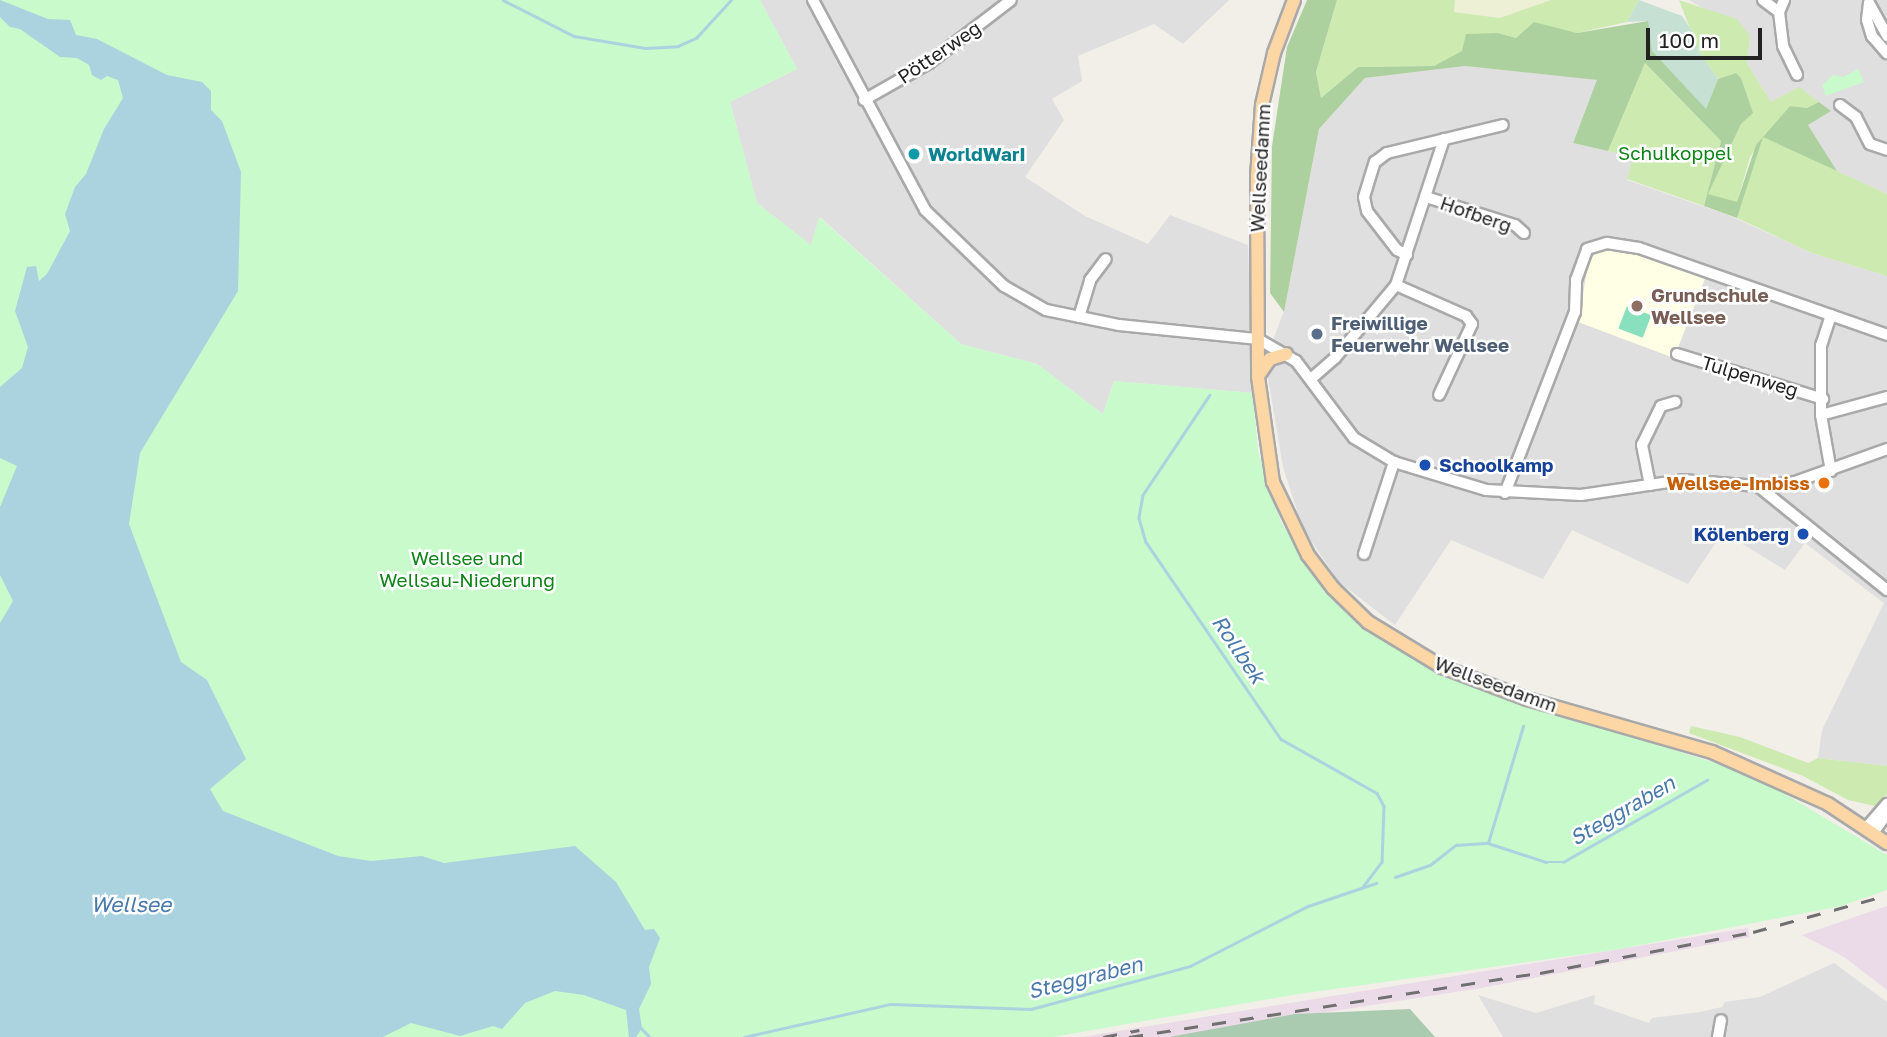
<!DOCTYPE html>
<meta charset="utf-8">
<style>
body{margin:0}
#map{position:relative;width:1887px;height:1037px;overflow:hidden;background:#f2efe9;font-family:"Golos Text",sans-serif}
div>[style]{position:absolute}
.residential>*{inset:0;background:#e0dfdf}
.industrial>*{inset:0;background:#ebdbe8}
.education>*{inset:0;background:#ffffe5}
.farmland>*{inset:0;background:#eef0d5}
.grass>*{inset:0;background:#cdebb0}
.forest>*{inset:0;background:#add19e}
.wetland>*{inset:0;background:#c6e0d4}
.cemetery>*{inset:0;background:#aacbaf}
.park>*{inset:0;background:#c8facc}
.pitch>*{inset:0;background:#88e0be;transform-origin:0 0}
.water>*{inset:0;background:#aad3df}
.stream>*{height:2.5px;margin:-1.25px;padding:0 1.25px;transform-origin:1.25px;border-radius:1.25px;background:#aad3df}
.roads{filter:drop-shadow(2px 0 #a9a9a9) drop-shadow(-2px 0 #a9a9a9) drop-shadow(0 2px #a9a9a9) drop-shadow(0 -2px #a9a9a9)}
.minor>*{height:10px;margin:-5px;padding:0 5px;transform-origin:5px;border-radius:5px;background:#fff}
.major>*{height:12px;margin:-6px;padding:0 6px;transform-origin:6px;border-radius:6px;background:#fcd6a4}
.rail>*{height:2.5px;margin-top:-1.25px;transform-origin:0;background:repeating-linear-gradient(90deg,#707070 0 14px,transparent 0 28px)}
.dots>*{width:19px;height:19px;translate:-50% -50%;box-sizing:border-box;border:4px solid #fff;border-radius:50%}
span{translate:-50% -50%;white-space:nowrap;text-align:center;line-height:1.15;-webkit-text-stroke:5px #fff;paint-order:stroke}
.street-label{font-size:19px;color:#222}
.park-label{font-size:19px;color:#0c8416}
.culture-label{font-size:19px;color:#0d838f;font-weight:700}
.left{translate:0 -50%;text-align:left}
.education-label{font-size:19px;color:#785e54;font-weight:700}
.service-label{font-size:19px;color:#4e5e75;font-weight:700}
.transit-label{font-size:19px;color:#164399;font-weight:700}
.right{translate:-100% -50%;text-align:right}
.food-label{font-size:19px;color:#c56008;font-weight:700}
.water-label{font-size:21px;color:#4a7aab;font-style:italic}
.scale{position:absolute;left:1646px;top:28px;width:116px;height:32px;box-sizing:border-box;border:4px solid #222;border-top:0;padding-left:9px;font-size:21px;line-height:24px;white-space:nowrap;color:#222;-webkit-text-stroke:5px #fff;paint-order:stroke}
</style>
<div id="map">
<div class="residential">
<i style="clip-path:polygon(760px 0,1229px 0,1183px 44px,1154px 24px,1078px 56px,1082px 81px,1052px 99px,1064px 120px,1025px 177px,1085px 216px,1148px 244px,1170px 215px,1248px 245px,1253px 393px,1114px 381px,1103px 414px,1037px 364px,961px 344px,820px 217px,812px 246px,757px 203px,730px 102px,797px 69px)"></i>
<i style="clip-path:polygon(1689px 0,1887px 0,1887px 194px,1837px 171px,1808px 125px,1830px 110px,1771px 102px,1747px 63px,1750px 36px)"></i>
<i style="clip-path:polygon(1465px 66px,1598px 80px,1573px 143px,1634px 157px,1627px 180px,1728px 215px,1812px 253px,1887px 276px,1887px 766px,1818px 758px,1822px 730px,1884px 603px,1805px 543px,1785px 570px,1723px 532px,1688px 584px,1572px 530px,1543px 579px,1451px 540px,1395px 625px,1339px 582px,1303px 529px,1283px 467px,1267px 372px,1274px 361px,1274px 337px,1284px 311px,1319px 129px,1365px 78px)"></i>
<i style="clip-path:polygon(1834px 963px,1887px 1002px,1887px 1037px,1503px 1037px,1478px 995px,1536px 1013px,1595px 995px,1594px 1004px,1649px 1023px,1652px 1018px,1700px 1012px,1722px 1007px,1725px 1002px,1760px 997px)"></i>
</div>
<div class="industrial">
<i style="clip-path:polygon(1887px 906px,1887px 990px,1844px 957px,1802px 935px)"></i>
<i style="clip-path:polygon(1748px 928px,1750px 937px,1481px 988px,1169px 1037px,1082px 1037px)"></i>
</div>
<div class="education">
<i style="clip-path:polygon(1616px 248px,1706px 276px,1674px 358px,1578px 322px,1589px 260px,1598px 251px)"></i>
</div>
<div class="farmland">
<i style="clip-path:polygon(1455px 0,1551px 0,1501px 18px,1454px 12px)"></i>
</div>
<div class="grass">
<i style="clip-path:polygon(1337px 0,1455px 0,1454px 12px,1500px 18px,1551px 0,1639px 0,1627px 22px,1577px 33px,1534px 23px,1516px 38px,1498px 33px,1434px 66px,1358px 67px,1321px 98px,1316px 72px)"></i>
<i style="clip-path:polygon(1679px 0,1737px 19px,1750px 36px,1747px 63px,1771px 102px,1799px 87px,1819px 102px,1807px 108px,1790px 106px,1764px 137px,1887px 194px,1887px 276px,1812px 253px,1737px 218px,1761px 140px,1750px 157px,1737px 203px,1707px 194px,1704px 206px,1627px 179px,1633px 157px,1608px 151px,1645px 63px,1721px 141px,1709px 188px,1741px 124px,1736px 73px,1718px 79px,1698px 50px)"></i>
<i style="clip-path:polygon(1691px 726px,1740px 737px,1808px 763px,1818px 758px,1887px 766px,1887px 794px,1875px 806px,1848px 800px,1803px 776px,1689px 733px)"></i>
</div>
<div class="forest">
<i style="clip-path:polygon(1307px 0,1337px 0,1316px 72px,1321px 98px,1358px 67px,1434px 66px,1462px 51px,1466px 34px,1498px 33px,1516px 38px,1534px 22px,1577px 33px,1648px 21px,1706px 108px,1718px 79px,1736px 73px,1741px 78px,1753px 113px,1741px 124px,1708px 194px,1737px 202px,1756px 145px,1790px 106px,1807px 108px,1819px 102px,1831px 111px,1808px 125px,1837px 171px,1763px 137px,1737px 218px,1704px 206px,1721px 141px,1645px 63px,1608px 151px,1573px 143px,1597px 80px,1465px 66px,1365px 78px,1319px 129px,1284px 312px,1270px 293px,1272px 146px,1287px 47px)"></i>
</div>
<div class="wetland">
<i style="clip-path:polygon(1639px 0,1682px 16px,1694px 34px,1698px 50px,1718px 79px,1706px 109px,1652px 51px,1648px 21px,1627px 22px)"></i>
</div>
<div class="cemetery">
<i style="clip-path:polygon(1410px 1009px,1435px 1037px,1169px 1037px,1295px 1014px)"></i>
</div>
<div class="park">
<i style="clip-path:polygon(0 0,760px 0,797px 69px,730px 102px,757px 203px,811px 245px,819px 217px,961px 344px,1037px 364px,1103px 414px,1114px 381px,1253px 393px,1258px 452px,1281px 522px,1325px 591px,1385px 641px,1449px 679px,1753px 775px,1887px 855px,1887px 890px,1841px 906px,1620px 949px,1298px 994px,1053px 1037px,0 1037px)"></i>
<i style="clip-path:polygon(1858px 69px,1864px 82px,1826px 96px,1822px 85px,1833px 75px,1843px 77px)"></i>
</div>
<div class="pitch">
<i style="left:1627px;top:306px;width:26px;height:24px;rotate:21deg"></i>
</div>
<div class="water">
<i style="clip-path:polygon(0 0,48px 19px,70px 20px,76px 35px,97px 39px,167px 75px,202px 82px,211px 91px,211px 110px,222px 121px,241px 172px,238px 291px,140px 453px,129px 524px,181px 662px,207px 680px,246px 759px,210px 789px,223px 811px,338px 856px,371px 861px,422px 856px,444px 863px,575px 846px,616px 882px,645px 930px,654px 929px,660px 938px,649px 967px,651px 984px,639px 1009px,642px 1028px,636px 1037px,629px 1037px,626px 1010px,584px 995px,555px 991px,525px 1003px,502px 1029px,493px 1026px,460px 1036px,411px 1023px,383px 1037px,0 1037px,0 623px,13px 601px,0 575px,0 507px,17px 466px,0 458px,0 387px,22px 368px,28px 347px,15px 311px,27px 267px,36px 266px,39px 281px,47px 274px,70px 231px,65px 214px,75px 187px,86px 174px,104px 129px,123px 98px,118px 80px,107px 76px,101px 80px,92px 75px,89px 65px,77px 58px,60px 57px,20px 29px,10px 27px,0 17px)"></i>
</div>
<div class="stream">
<i style="left:503px;top:0;width:80px;rotate:26.9deg"></i>
<i style="left:574px;top:36px;width:72px;rotate:9.6deg"></i>
<i style="left:645px;top:48px;width:33px;rotate:-3deg"></i>
<i style="left:678px;top:46px;width:20px;rotate:-24deg"></i>
<i style="left:696px;top:38px;width:52px;rotate:-47.4deg"></i>
<i style="left:1210px;top:395px;width:120px;rotate:123.8deg"></i>
<i style="left:1143px;top:495px;width:23px;rotate:100deg"></i>
<i style="left:1139px;top:518px;width:25px;rotate:74deg"></i>
<i style="left:1146px;top:542px;width:239px;rotate:55.6deg"></i>
<i style="left:1281px;top:739px;width:110px;rotate:29.4deg"></i>
<i style="left:1377px;top:793px;width:15px;rotate:62deg"></i>
<i style="left:1384px;top:806px;width:56px;rotate:92deg"></i>
<i style="left:1382px;top:862px;width:30px;rotate:127deg"></i>
<i style="left:1488px;top:843px;width:122px;rotate:-73.3deg"></i>
<i style="left:1395px;top:877px;width:37px;rotate:-19deg"></i>
<i style="left:1430px;top:865px;width:33px;rotate:-38deg"></i>
<i style="left:1456px;top:845px;width:32px;rotate:-4deg"></i>
<i style="left:1488px;top:843px;width:61px;rotate:18.1deg"></i>
<i style="left:1546px;top:862px;width:17px"></i>
<i style="left:1563px;top:862px;width:166px;rotate:-29.7deg"></i>
<i style="left:641px;top:1028px;width:13px;rotate:45deg"></i>
<i style="left:744px;top:1037px;width:150px;rotate:-12.7deg"></i>
<i style="left:890px;top:1004px;width:141px;rotate:2deg"></i>
<i style="left:1031px;top:1009px;width:165px;rotate:-15.1deg"></i>
<i style="left:1190px;top:966px;width:132px;rotate:-27deg"></i>
<i style="left:1308px;top:906px;width:72px;rotate:-18.7deg"></i>
</div>
<div class="roads">
<div class="minor">
<i style="left:813px;top:0;width:238px;rotate:61.9deg"></i>
<i style="left:925px;top:210px;width:110px;rotate:43.9deg"></i>
<i style="left:1004px;top:286px;width:48px;rotate:29.7deg"></i>
<i style="left:1046px;top:310px;width:75px;rotate:11.6deg"></i>
<i style="left:1119px;top:325px;width:140px;rotate:5.8deg"></i>
<i style="left:1258px;top:339px;width:44px;rotate:30.1deg"></i>
<i style="left:1296px;top:361px;width:96px;rotate:53deg"></i>
<i style="left:1354px;top:438px;width:47px;rotate:31deg"></i>
<i style="left:1394px;top:462px;width:96px;rotate:16.9deg"></i>
<i style="left:1486px;top:490px;width:95px;rotate:3deg"></i>
<i style="left:1581px;top:495px;width:102px;rotate:-8.4deg"></i>
<i style="left:1682px;top:480px;width:76px;rotate:4.5deg"></i>
<i style="left:1758px;top:486px;width:37px;rotate:-6deg"></i>
<i style="left:1795px;top:482px;width:98px;rotate:-19.7deg"></i>
<i style="left:1763px;top:0;width:20px;rotate:37deg"></i>
<i style="left:1779px;top:12px;width:34px;rotate:83deg"></i>
<i style="left:1783px;top:46px;width:32px;rotate:64deg"></i>
<i style="left:1869px;top:3px;width:17px;rotate:97deg"></i>
<i style="left:1867px;top:20px;width:17px;rotate:73deg"></i>
<i style="left:1872px;top:36px;width:23px;rotate:49deg"></i>
<i style="left:1869px;top:3px;width:38px;rotate:61deg"></i>
<i style="left:1779px;top:12px;width:13px;rotate:-67deg"></i>
<i style="left:864px;top:100px;width:75px;rotate:-29.6deg"></i>
<i style="left:929px;top:63px;width:103px;rotate:-37.5deg"></i>
<i style="left:1840px;top:105px;width:20px;rotate:37deg"></i>
<i style="left:1856px;top:117px;width:30px;rotate:63deg"></i>
<i style="left:1870px;top:144px;width:18px;rotate:19deg"></i>
<i style="left:1426px;top:197px;width:93px;rotate:17.5deg"></i>
<i style="left:1515px;top:225px;width:12px;rotate:42deg"></i>
<i style="left:1407px;top:255px;width:11px;rotate:-153deg"></i>
<i style="left:1397px;top:250px;width:49px;rotate:-127.6deg"></i>
<i style="left:1367px;top:211px;width:14px;rotate:-102deg"></i>
<i style="left:1364px;top:197px;width:37px;rotate:-73deg"></i>
<i style="left:1375px;top:162px;width:15px;rotate:-37deg"></i>
<i style="left:1387px;top:153px;width:119px;rotate:-13.6deg"></i>
<i style="left:1396px;top:285px;width:77px;rotate:23.9deg"></i>
<i style="left:1466px;top:316px;width:10px;rotate:53deg"></i>
<i style="left:1472px;top:324px;width:78px;rotate:114.9deg"></i>
<i style="left:1831px;top:315px;width:32px;rotate:108deg"></i>
<i style="left:1821px;top:345px;width:70px;rotate:90deg"></i>
<i style="left:1821px;top:415px;width:57px;rotate:79.9deg"></i>
<i style="left:1079px;top:317px;width:39px;rotate:-73deg"></i>
<i style="left:1090px;top:280px;width:26px;rotate:-53deg"></i>
<i style="left:1677px;top:354px;width:153px;rotate:17.1deg"></i>
<i style="left:1312px;top:378px;width:30px;rotate:-41deg"></i>
<i style="left:1335px;top:358px;width:95px;rotate:-50.1deg"></i>
<i style="left:1396px;top:285px;width:154px;rotate:-71.8deg"></i>
<i style="left:1821px;top:415px;width:68px;rotate:-15.3deg"></i>
<i style="left:1650px;top:485px;width:41px;rotate:-101.3deg"></i>
<i style="left:1642px;top:445px;width:43px;rotate:-64deg"></i>
<i style="left:1661px;top:406px;width:15px;rotate:-16deg"></i>
<i style="left:1758px;top:486px;width:166px;rotate:38.9deg"></i>
<i style="left:1505px;top:493px;width:194px;rotate:-68.9deg"></i>
<i style="left:1575px;top:312px;width:32px;rotate:-88deg"></i>
<i style="left:1576px;top:280px;width:33px;rotate:-70deg"></i>
<i style="left:1587px;top:249px;width:21px;rotate:-17deg"></i>
<i style="left:1607px;top:243px;width:32px;rotate:9deg"></i>
<i style="left:1639px;top:248px;width:263px;rotate:19.3deg"></i>
<i style="left:1364px;top:554px;width:97px;rotate:-71.9deg"></i>
<i style="left:1866px;top:828px;width:32px;rotate:-49deg"></i>
<i style="left:1873px;top:833px;width:24px;rotate:-54deg"></i>
<i style="left:1718px;top:1037px;width:17px;rotate:-80deg"></i>
</div>
<div class="major">
<i style="left:1294px;top:0;width:57px;rotate:110.7deg"></i>
<i style="left:1274px;top:53px;width:53px;rotate:103deg"></i>
<i style="left:1262px;top:105px;width:71px;rotate:94deg"></i>
<i style="left:1257px;top:176px;width:201px;rotate:89.7deg"></i>
<i style="left:1258px;top:377px;width:106px;rotate:81.9deg"></i>
<i style="left:1273px;top:482px;width:81px;rotate:64.4deg"></i>
<i style="left:1308px;top:555px;width:41px;rotate:52.9deg"></i>
<i style="left:1333px;top:588px;width:49px;rotate:44.2deg"></i>
<i style="left:1368px;top:622px;width:87px;rotate:31.3deg"></i>
<i style="left:1442px;top:667px;width:91px;rotate:20.6deg"></i>
<i style="left:1527px;top:699px;width:192px;rotate:16deg"></i>
<i style="left:1712px;top:752px;width:127px;rotate:24.1deg"></i>
<i style="left:1828px;top:804px;width:71px;rotate:33.5deg"></i>
<i style="left:1258px;top:376px;width:21px;rotate:-55deg"></i>
<i style="left:1270px;top:359px;width:17px;rotate:-17deg"></i>
</div>
</div>
<div class="rail">
<i style="left:1103px;top:1037px;width:37px;rotate:-11deg"></i>
<i style="left:1129px;top:1037px;width:416px;rotate:-8.9deg"></i>
<i style="left:1540px;top:973px;width:217px;rotate:-10.9deg"></i>
<i style="left:1753px;top:932px;width:139px;rotate:-15.4deg"></i>
</div>
<div class="dots">
<i style="left:914px;top:154px;background:#0f9aa8"></i>
<i style="left:1637px;top:306px;background:#8d6e63"></i>
<i style="left:1317px;top:334px;background:#5c6f8a"></i>
<i style="left:1425px;top:465px;background:#1a4fb4"></i>
<i style="left:1824px;top:483px;background:#e8710a"></i>
<i style="left:1803px;top:534px;background:#1a4fb4"></i>
</div>
<div class="street-label">
<span style="left:939px;top:52px;rotate:-34deg">Pötterweg</span>
<span style="left:1260px;top:168px;rotate:-87deg">Wellseedamm</span>
<span style="left:1476px;top:214px;rotate:19deg">Hofberg</span>
<span style="left:1750px;top:376px;rotate:17deg">Tulpenweg</span>
<span style="left:1496px;top:684px;rotate:20deg">Wellseedamm</span>
</div>
<div class="park-label">
<span style="left:1675px;top:153px">Schulkoppel</span>
<span style="left:467px;top:569px">Wellsee und<br>Wellsau-Niederung</span>
</div>
<div class="culture-label">
<span class="left" style="left:928px;top:154px">WorldWarI</span>
</div>
<div class="education-label">
<span class="left" style="left:1651px;top:306px">Grundschule<br>Wellsee</span>
</div>
<div class="service-label">
<span class="left" style="left:1331px;top:334px">Freiwillige<br>Feuerwehr Wellsee</span>
</div>
<div class="transit-label">
<span class="left" style="left:1439px;top:465px">Schoolkamp</span>
<span class="right" style="left:1789px;top:534px">Kölenberg</span>
</div>
<div class="food-label">
<span class="right" style="left:1810px;top:483px">Wellsee-Imbiss</span>
</div>
<div class="water-label">
<span style="left:1239px;top:649px;rotate:56deg">Rollbek</span>
<span style="left:1622px;top:810px;rotate:-30deg">Steggraben</span>
<span style="left:131px;top:904px">Wellsee</span>
<span style="left:1085px;top:977px;rotate:-14deg">Steggraben</span>
</div>
<div class="scale">100 m</div>
</div>
